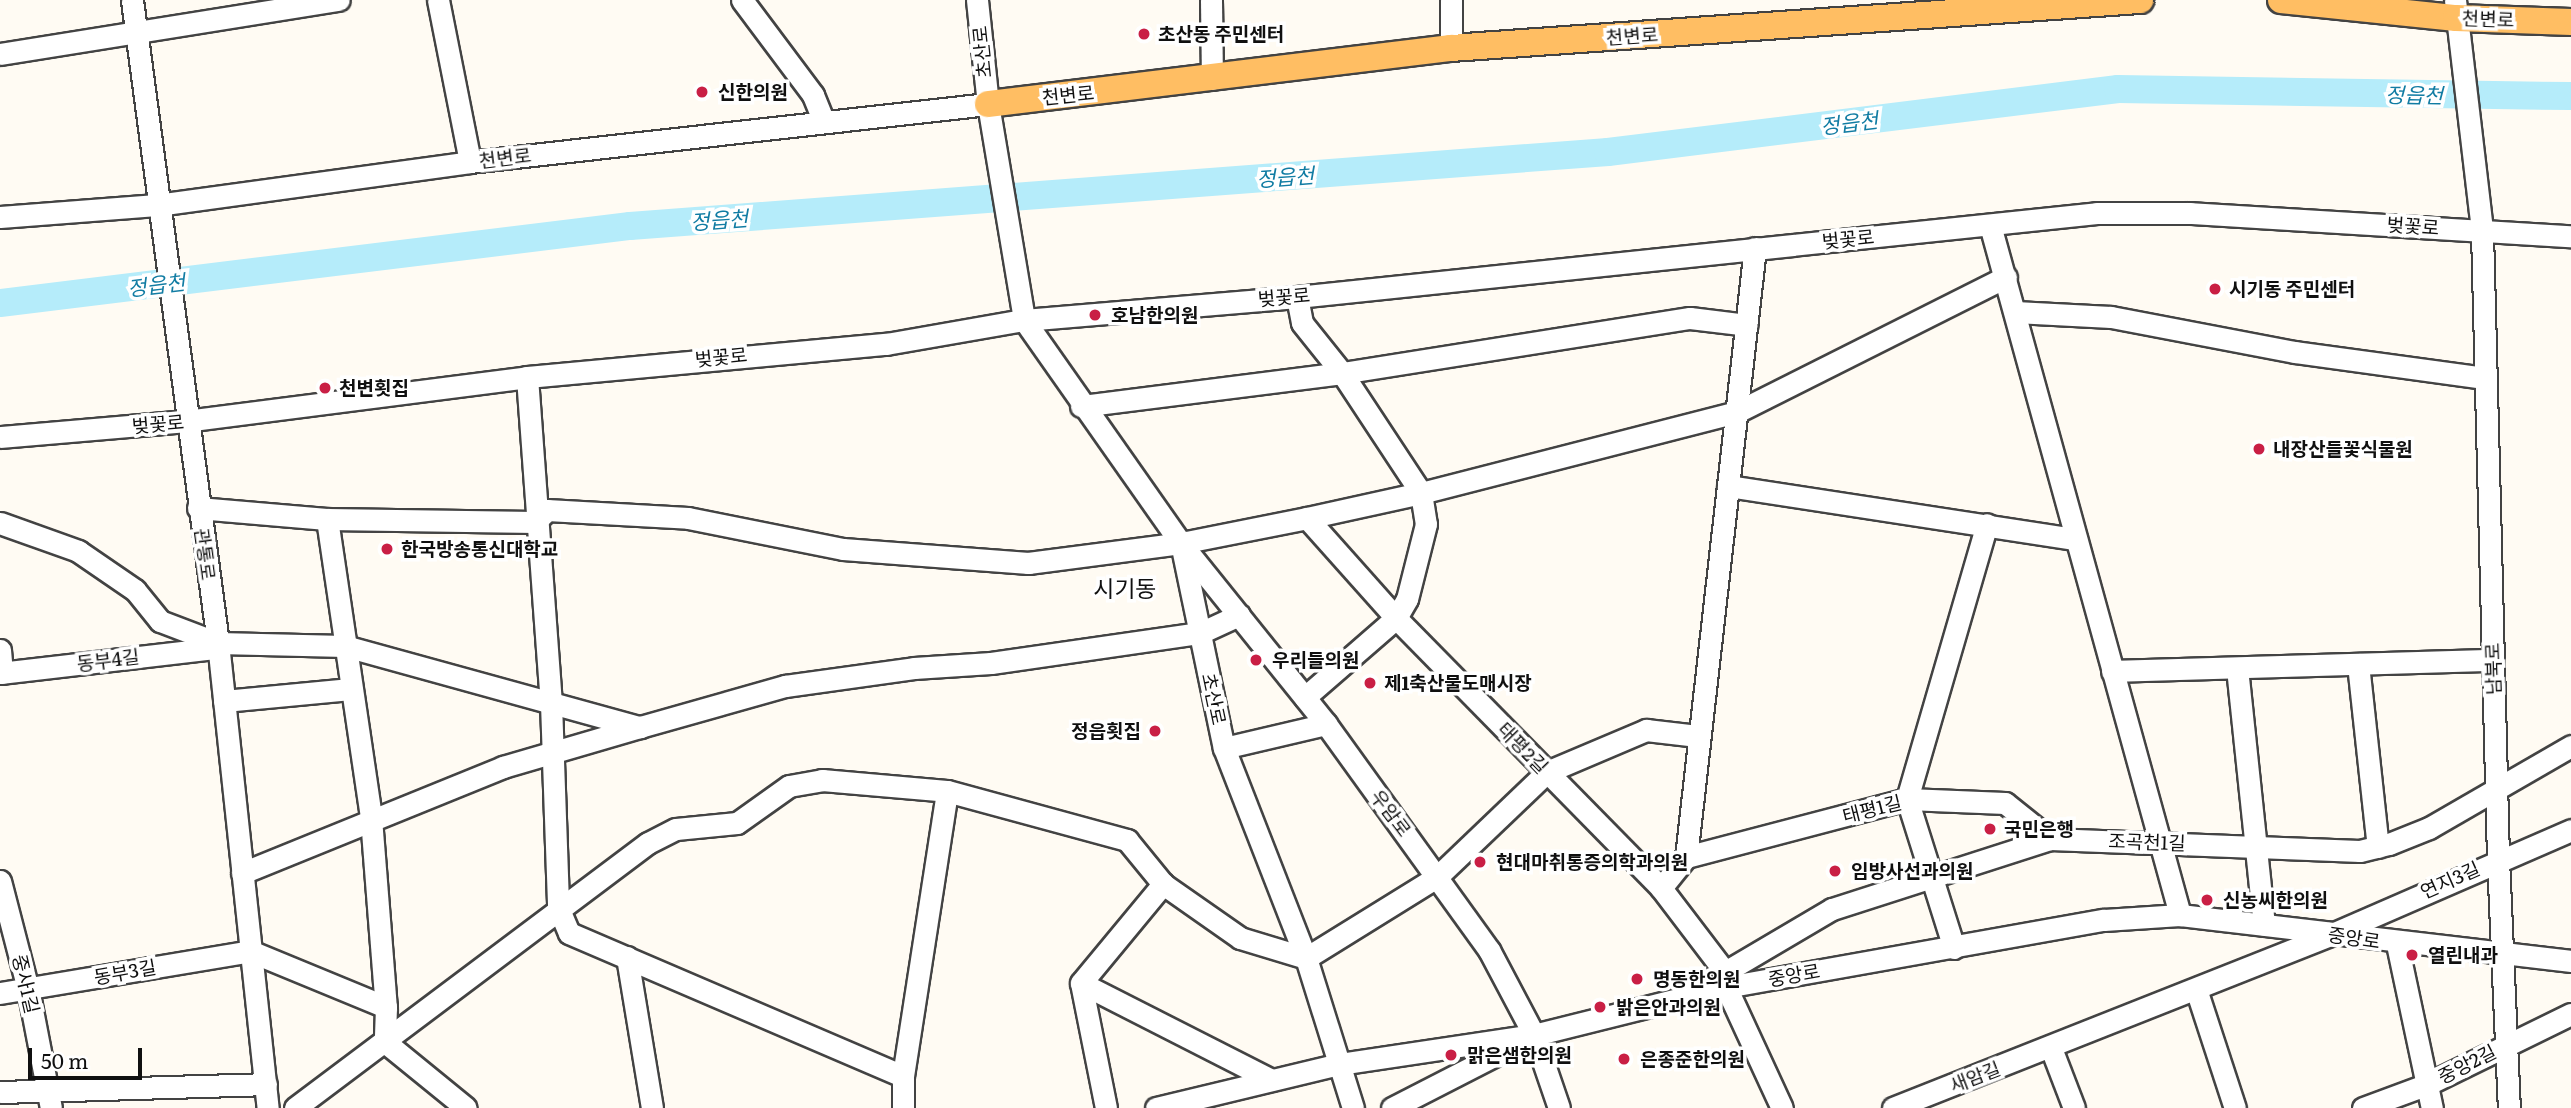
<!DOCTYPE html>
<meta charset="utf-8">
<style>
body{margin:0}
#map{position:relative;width:2571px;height:1108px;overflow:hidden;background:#fffbf3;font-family:Literata,"Noto Sans KR",serif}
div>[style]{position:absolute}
.river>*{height:28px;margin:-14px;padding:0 14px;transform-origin:14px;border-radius:14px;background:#b5ecfa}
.roads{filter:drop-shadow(2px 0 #434343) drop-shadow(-2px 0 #434343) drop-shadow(0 2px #434343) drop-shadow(0 -2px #434343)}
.minor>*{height:21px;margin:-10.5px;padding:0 10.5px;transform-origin:10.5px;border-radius:10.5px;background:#fff}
.major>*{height:26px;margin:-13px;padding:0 13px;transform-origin:13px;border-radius:13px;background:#ffbe63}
.dots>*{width:19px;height:19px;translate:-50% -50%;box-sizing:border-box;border:4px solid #fff;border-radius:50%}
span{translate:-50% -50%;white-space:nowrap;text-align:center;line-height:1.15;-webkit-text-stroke:7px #fff;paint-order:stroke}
.street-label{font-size:19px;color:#101010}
.poi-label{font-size:19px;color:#101010;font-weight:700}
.left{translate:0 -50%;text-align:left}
.right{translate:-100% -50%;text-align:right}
.water-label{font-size:21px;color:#117ca3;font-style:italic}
.quarter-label{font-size:23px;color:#101010}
.scale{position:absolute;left:28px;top:1048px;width:114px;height:32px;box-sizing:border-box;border:4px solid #101010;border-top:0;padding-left:9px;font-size:21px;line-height:24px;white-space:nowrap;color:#101010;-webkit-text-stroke:5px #fff;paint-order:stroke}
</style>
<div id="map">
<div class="river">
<i style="left:0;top:303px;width:635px;rotate:-6.97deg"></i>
<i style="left:630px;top:226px;width:981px;rotate:-4.33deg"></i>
<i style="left:1608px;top:152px;width:514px;rotate:-7.04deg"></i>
<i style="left:2118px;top:89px;width:453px;rotate:0.9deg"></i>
</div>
<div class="roads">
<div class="minor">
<i style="left:132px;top:0;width:649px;rotate:82.38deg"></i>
<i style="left:218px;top:643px;width:468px;rotate:83.9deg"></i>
<i style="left:438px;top:0;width:165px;rotate:78.8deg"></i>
<i style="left:742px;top:0;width:119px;rotate:53.2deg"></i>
<i style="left:813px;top:95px;width:27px;rotate:68deg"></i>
<i style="left:977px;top:0;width:105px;rotate:84deg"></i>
<i style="left:988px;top:104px;width:219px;rotate:80.5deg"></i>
<i style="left:1024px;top:320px;width:273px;rotate:54.9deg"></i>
<i style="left:1181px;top:543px;width:209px;rotate:78.2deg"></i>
<i style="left:1224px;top:748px;width:225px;rotate:68.7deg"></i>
<i style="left:1306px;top:958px;width:157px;rotate:72.6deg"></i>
<i style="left:1211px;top:0;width:79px;rotate:89.3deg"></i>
<i style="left:1451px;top:0;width:48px;rotate:90deg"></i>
<i style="left:2455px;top:0;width:233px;rotate:83.3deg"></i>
<i style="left:2482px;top:231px;width:628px;rotate:88.54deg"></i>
<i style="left:2498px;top:859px;width:249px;rotate:87.5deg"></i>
<i style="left:0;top:54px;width:343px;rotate:-9.1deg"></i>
<i style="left:0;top:217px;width:157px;rotate:-4.4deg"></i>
<i style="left:157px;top:205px;width:316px;rotate:-7.8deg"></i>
<i style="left:470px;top:162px;width:521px;rotate:-6.39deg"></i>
<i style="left:1990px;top:225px;width:716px;rotate:74.6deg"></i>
<i style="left:1297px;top:297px;width:26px;rotate:79deg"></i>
<i style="left:1302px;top:323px;width:64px;rotate:51.3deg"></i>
<i style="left:1342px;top:373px;width:144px;rotate:56.6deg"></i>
<i style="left:1421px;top:493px;width:31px;rotate:81deg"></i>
<i style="left:1426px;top:524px;width:77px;rotate:104.2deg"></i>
<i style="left:1407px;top:599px;width:22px;rotate:120deg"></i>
<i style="left:1396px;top:618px;width:121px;rotate:139deg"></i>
<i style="left:2015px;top:312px;width:96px;rotate:3deg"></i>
<i style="left:2111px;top:317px;width:187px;rotate:10.8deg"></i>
<i style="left:2295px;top:352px;width:192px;rotate:7.8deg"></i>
<i style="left:527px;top:377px;width:327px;rotate:85.8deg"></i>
<i style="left:551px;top:703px;width:204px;rotate:88deg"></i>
<i style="left:558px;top:907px;width:28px;rotate:67deg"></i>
<i style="left:569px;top:933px;width:363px;rotate:23.2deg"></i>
<i style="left:1081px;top:406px;width:263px;rotate:-7.2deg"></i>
<i style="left:1342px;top:373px;width:352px;rotate:-9deg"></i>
<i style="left:1690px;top:318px;width:57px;rotate:7deg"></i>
<i style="left:0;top:437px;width:186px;rotate:-4.9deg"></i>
<i style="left:185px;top:421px;width:345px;rotate:-7.3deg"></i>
<i style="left:527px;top:377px;width:361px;rotate:-5.3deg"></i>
<i style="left:886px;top:344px;width:140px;rotate:-9.9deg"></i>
<i style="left:1024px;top:320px;width:274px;rotate:-4.8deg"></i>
<i style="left:1297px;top:297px;width:804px;rotate:-5.99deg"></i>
<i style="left:2097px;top:213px;width:93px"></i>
<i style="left:2190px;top:213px;width:382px;rotate:3.5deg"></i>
<i style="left:1728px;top:486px;width:352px;rotate:8.7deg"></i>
<i style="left:198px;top:508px;width:129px;rotate:4.9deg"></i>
<i style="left:327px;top:519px;width:208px;rotate:0.8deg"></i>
<i style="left:535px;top:522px;width:17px;rotate:-45deg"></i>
<i style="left:547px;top:510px;width:141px;rotate:3.2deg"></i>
<i style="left:688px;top:518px;width:158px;rotate:11.3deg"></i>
<i style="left:843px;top:549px;width:186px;rotate:4.3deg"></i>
<i style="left:1028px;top:563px;width:154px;rotate:-7.4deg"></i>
<i style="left:1181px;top:543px;width:128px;rotate:-11.2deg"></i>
<i style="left:1307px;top:518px;width:117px;rotate:-12.4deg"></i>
<i style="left:1421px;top:493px;width:326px;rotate:-14.4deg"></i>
<i style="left:1737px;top:412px;width:301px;rotate:-26.7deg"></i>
<i style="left:1307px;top:518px;width:134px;rotate:48.3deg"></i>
<i style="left:1396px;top:618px;width:378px;rotate:45.5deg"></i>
<i style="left:1661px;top:888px;width:106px;rotate:52.7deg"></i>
<i style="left:1725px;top:972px;width:15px;rotate:86deg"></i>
<i style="left:1726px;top:987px;width:133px;rotate:65.2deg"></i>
<i style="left:327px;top:519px;width:302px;rotate:81.6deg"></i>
<i style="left:371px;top:818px;width:190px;rotate:85.5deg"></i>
<i style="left:0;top:523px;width:83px;rotate:19.7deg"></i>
<i style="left:78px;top:551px;width:69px;rotate:34.4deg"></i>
<i style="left:135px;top:590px;width:40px;rotate:51deg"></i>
<i style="left:160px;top:621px;width:62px;rotate:20.8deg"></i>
<i style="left:218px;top:643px;width:127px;rotate:1.4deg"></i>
<i style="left:345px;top:646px;width:306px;rotate:15.4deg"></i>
<i style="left:640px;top:727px;width:151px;rotate:-15.8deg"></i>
<i style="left:785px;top:686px;width:130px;rotate:-7.9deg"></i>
<i style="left:914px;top:668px;width:77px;rotate:-3.7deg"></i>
<i style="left:991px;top:663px;width:211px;rotate:-8.2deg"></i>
<i style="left:1200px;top:633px;width:43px;rotate:-24.8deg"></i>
<i style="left:1183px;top:546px;width:228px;rotate:51.2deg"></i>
<i style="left:1326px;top:724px;width:279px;rotate:54.2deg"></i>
<i style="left:1489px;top:950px;width:96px;rotate:62.1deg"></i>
<i style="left:1534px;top:1035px;width:77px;rotate:71.1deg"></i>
<i style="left:0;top:650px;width:23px;rotate:85deg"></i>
<i style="left:2358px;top:664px;width:184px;rotate:83.8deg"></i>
<i style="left:2237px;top:668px;width:258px;rotate:84deg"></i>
<i style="left:2112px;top:671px;width:381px;rotate:-1.7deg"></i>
<i style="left:0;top:673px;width:218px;rotate:-6.6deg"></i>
<i style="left:224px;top:701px;width:127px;rotate:-5.4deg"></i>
<i style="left:1224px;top:748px;width:105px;rotate:-13.2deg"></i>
<i style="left:1686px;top:857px;width:228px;rotate:-14.7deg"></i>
<i style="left:1907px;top:799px;width:98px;rotate:2.3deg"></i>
<i style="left:2005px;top:803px;width:58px;rotate:38.7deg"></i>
<i style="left:242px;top:873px;width:282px;rotate:-22.1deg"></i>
<i style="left:503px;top:767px;width:143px;rotate:-16.3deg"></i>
<i style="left:0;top:881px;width:112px;rotate:75.5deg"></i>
<i style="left:28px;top:989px;width:121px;rotate:79.1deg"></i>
<i style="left:1661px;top:888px;width:40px;rotate:-51deg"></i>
<i style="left:1686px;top:857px;width:613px;rotate:-83.54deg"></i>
<i style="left:2397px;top:944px;width:168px;rotate:78deg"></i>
<i style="left:1954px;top:948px;width:156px;rotate:-107.5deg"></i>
<i style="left:1907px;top:799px;width:286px;rotate:-73.8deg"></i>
<i style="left:627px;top:957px;width:153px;rotate:80.6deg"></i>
<i style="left:1725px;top:972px;width:124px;rotate:-30.5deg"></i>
<i style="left:1832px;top:909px;width:229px;rotate:-17.8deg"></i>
<i style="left:2050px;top:839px;width:310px;rotate:2.2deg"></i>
<i style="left:2360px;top:851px;width:30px;rotate:-14deg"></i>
<i style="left:2389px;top:844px;width:43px;rotate:-21.8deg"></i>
<i style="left:2429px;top:828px;width:164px;rotate:-30deg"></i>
<i style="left:1081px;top:983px;width:213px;rotate:27deg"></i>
<i style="left:2196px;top:989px;width:125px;rotate:71.9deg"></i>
<i style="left:0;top:993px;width:254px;rotate:-9.5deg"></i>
<i style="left:250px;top:951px;width:147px;rotate:22.4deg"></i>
<i style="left:386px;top:1007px;width:35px;rotate:92deg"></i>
<i style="left:385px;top:1042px;width:104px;rotate:39.2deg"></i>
<i style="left:2051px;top:1048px;width:64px;rotate:69deg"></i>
<i style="left:0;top:1092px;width:266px;rotate:-1.7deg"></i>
<i style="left:295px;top:1108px;width:441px;rotate:-36.9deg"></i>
<i style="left:648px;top:843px;width:31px;rotate:-27deg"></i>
<i style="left:676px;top:829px;width:61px;rotate:-5.6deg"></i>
<i style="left:737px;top:823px;width:64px;rotate:-35.4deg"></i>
<i style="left:789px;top:786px;width:34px;rotate:-10deg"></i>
<i style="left:822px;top:780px;width:125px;rotate:5deg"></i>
<i style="left:947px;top:791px;width:187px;rotate:15.2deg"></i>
<i style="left:1127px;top:840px;width:57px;rotate:50.7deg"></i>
<i style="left:1163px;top:884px;width:94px;rotate:35deg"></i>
<i style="left:1240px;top:938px;width:69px;rotate:16.9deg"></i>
<i style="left:1306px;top:958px;width:155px;rotate:-31.8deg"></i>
<i style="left:1438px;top:876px;width:151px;rotate:-43.7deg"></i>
<i style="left:1547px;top:772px;width:108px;rotate:-23deg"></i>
<i style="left:1646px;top:730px;width:52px;rotate:6.6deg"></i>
<i style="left:903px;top:1108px;width:32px;rotate:-90deg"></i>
<i style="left:903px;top:1076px;width:288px;rotate:-81.2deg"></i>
<i style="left:1106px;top:1108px;width:127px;rotate:-101.3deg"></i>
<i style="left:1081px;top:983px;width:129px;rotate:-50.4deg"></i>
<i style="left:1156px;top:1108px;width:188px;rotate:-13.5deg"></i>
<i style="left:1339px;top:1064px;width:197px;rotate:-8.5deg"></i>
<i style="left:1534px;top:1035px;width:198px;rotate:-14deg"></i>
<i style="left:1726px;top:987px;width:384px;rotate:-10.1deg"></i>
<i style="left:2104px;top:920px;width:76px;rotate:-3.8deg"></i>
<i style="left:2180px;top:915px;width:394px;rotate:6.7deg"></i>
<i style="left:1392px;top:1108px;width:140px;rotate:-27.1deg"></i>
<i style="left:1893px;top:1108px;width:470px;rotate:-21.6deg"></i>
<i style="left:2330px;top:935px;width:263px;rotate:-23.5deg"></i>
<i style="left:2363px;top:1108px;width:69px;rotate:-20.3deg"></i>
<i style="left:2428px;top:1084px;width:159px;rotate:-26.1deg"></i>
</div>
<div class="major">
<i style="left:2281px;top:0;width:176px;rotate:5.9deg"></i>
<i style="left:2456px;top:18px;width:115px;rotate:2deg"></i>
<i style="left:988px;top:104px;width:466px;rotate:-6.9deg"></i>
<i style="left:1451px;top:48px;width:691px;rotate:-3.99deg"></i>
</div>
</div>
<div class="dots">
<i style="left:1144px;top:34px;background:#c91f45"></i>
<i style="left:702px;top:92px;background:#c91f45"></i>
<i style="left:2215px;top:289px;background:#c91f45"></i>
<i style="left:1095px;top:315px;background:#c91f45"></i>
<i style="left:325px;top:388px;background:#c91f45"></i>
<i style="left:2259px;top:449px;background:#c91f45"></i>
<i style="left:387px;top:549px;background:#c91f45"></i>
<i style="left:1256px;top:660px;background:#c91f45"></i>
<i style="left:1370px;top:683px;background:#c91f45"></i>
<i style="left:1155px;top:731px;background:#c91f45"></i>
<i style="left:1990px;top:829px;background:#c91f45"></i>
<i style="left:1480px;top:862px;background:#c91f45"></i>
<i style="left:1835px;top:871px;background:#c91f45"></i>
<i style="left:2207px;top:900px;background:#c91f45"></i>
<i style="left:2412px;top:955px;background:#c91f45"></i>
<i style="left:1637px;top:979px;background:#c91f45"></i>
<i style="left:1600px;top:1007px;background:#c91f45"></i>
<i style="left:1451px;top:1055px;background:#c91f45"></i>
<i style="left:1624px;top:1059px;background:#c91f45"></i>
</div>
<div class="street-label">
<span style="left:2488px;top:19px;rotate:2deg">천변로</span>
<span style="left:1632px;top:36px;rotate:-4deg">천변로</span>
<span style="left:982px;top:52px;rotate:-96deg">초산로</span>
<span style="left:1068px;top:95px;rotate:-6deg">천변로</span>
<span style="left:505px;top:158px;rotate:-7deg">천변로</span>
<span style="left:2413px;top:226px;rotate:4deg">벚꽃로</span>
<span style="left:1848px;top:239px;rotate:-6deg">벚꽃로</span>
<span style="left:1284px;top:297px;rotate:-5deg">벚꽃로</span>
<span style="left:721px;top:357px;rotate:-6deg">벚꽃로</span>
<span style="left:158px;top:424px;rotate:-5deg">벚꽃로</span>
<span style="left:205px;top:554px;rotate:82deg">관통로</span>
<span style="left:108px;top:660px;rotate:-7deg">동부4길</span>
<span style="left:2493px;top:669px;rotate:-92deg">남북로</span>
<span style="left:1214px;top:699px;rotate:78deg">초산로</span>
<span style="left:1523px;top:748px;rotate:46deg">태평2길</span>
<span style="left:1872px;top:809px;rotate:-14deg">태평1길</span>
<span style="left:1391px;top:813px;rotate:53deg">우암로</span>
<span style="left:2147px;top:842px;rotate:2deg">조곡천1길</span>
<span style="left:2450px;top:880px;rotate:-24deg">연지3길</span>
<span style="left:2354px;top:938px;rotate:8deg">중앙로</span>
<span style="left:125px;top:972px;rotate:-10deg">동부3길</span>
<span style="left:1794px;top:975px;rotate:-10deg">중앙로</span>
<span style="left:26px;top:984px;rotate:77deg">중사1길</span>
<span style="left:2467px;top:1064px;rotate:-27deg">중앙2길</span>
<span style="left:1975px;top:1077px;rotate:-21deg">새암길</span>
</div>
<div class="poi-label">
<span class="left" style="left:1158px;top:34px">초산동 주민센터</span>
<span class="left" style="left:718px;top:92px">신한의원</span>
<span class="left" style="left:2229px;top:289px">시기동 주민센터</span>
<span class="left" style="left:1111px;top:315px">호남한의원</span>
<span class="left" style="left:339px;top:388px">천변횟집</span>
<span class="left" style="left:2273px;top:449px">내장산들꽃식물원</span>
<span class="left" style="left:401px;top:549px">한국방송통신대학교</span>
<span class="left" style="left:1272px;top:660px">우리들의원</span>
<span class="left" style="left:1384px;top:683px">제1축산물도매시장</span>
<span class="right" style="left:1141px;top:731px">정읍횟집</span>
<span class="left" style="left:2004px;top:829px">국민은행</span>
<span class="left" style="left:1496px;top:862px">현대마취통증의학과의원</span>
<span class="left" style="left:1851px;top:871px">임방사선과의원</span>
<span class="left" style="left:2223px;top:900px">신농씨한의원</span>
<span class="left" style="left:2428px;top:955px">열린내과</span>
<span class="left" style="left:1653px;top:979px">명동한의원</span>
<span class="left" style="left:1616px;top:1007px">밝은안과의원</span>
<span class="left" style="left:1467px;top:1055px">맑은샘한의원</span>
<span class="left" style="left:1640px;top:1059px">은종준한의원</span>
</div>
<div class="water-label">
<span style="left:2414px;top:94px;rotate:1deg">정읍천</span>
<span style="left:1849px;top:122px;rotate:-7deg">정읍천</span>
<span style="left:1285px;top:176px;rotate:-4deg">정읍천</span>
<span style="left:719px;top:219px;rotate:-4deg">정읍천</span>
<span style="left:156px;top:284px;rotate:-7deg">정읍천</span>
</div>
<div class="quarter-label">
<span style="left:1125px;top:587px">시기동</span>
</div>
<div class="scale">50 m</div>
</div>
